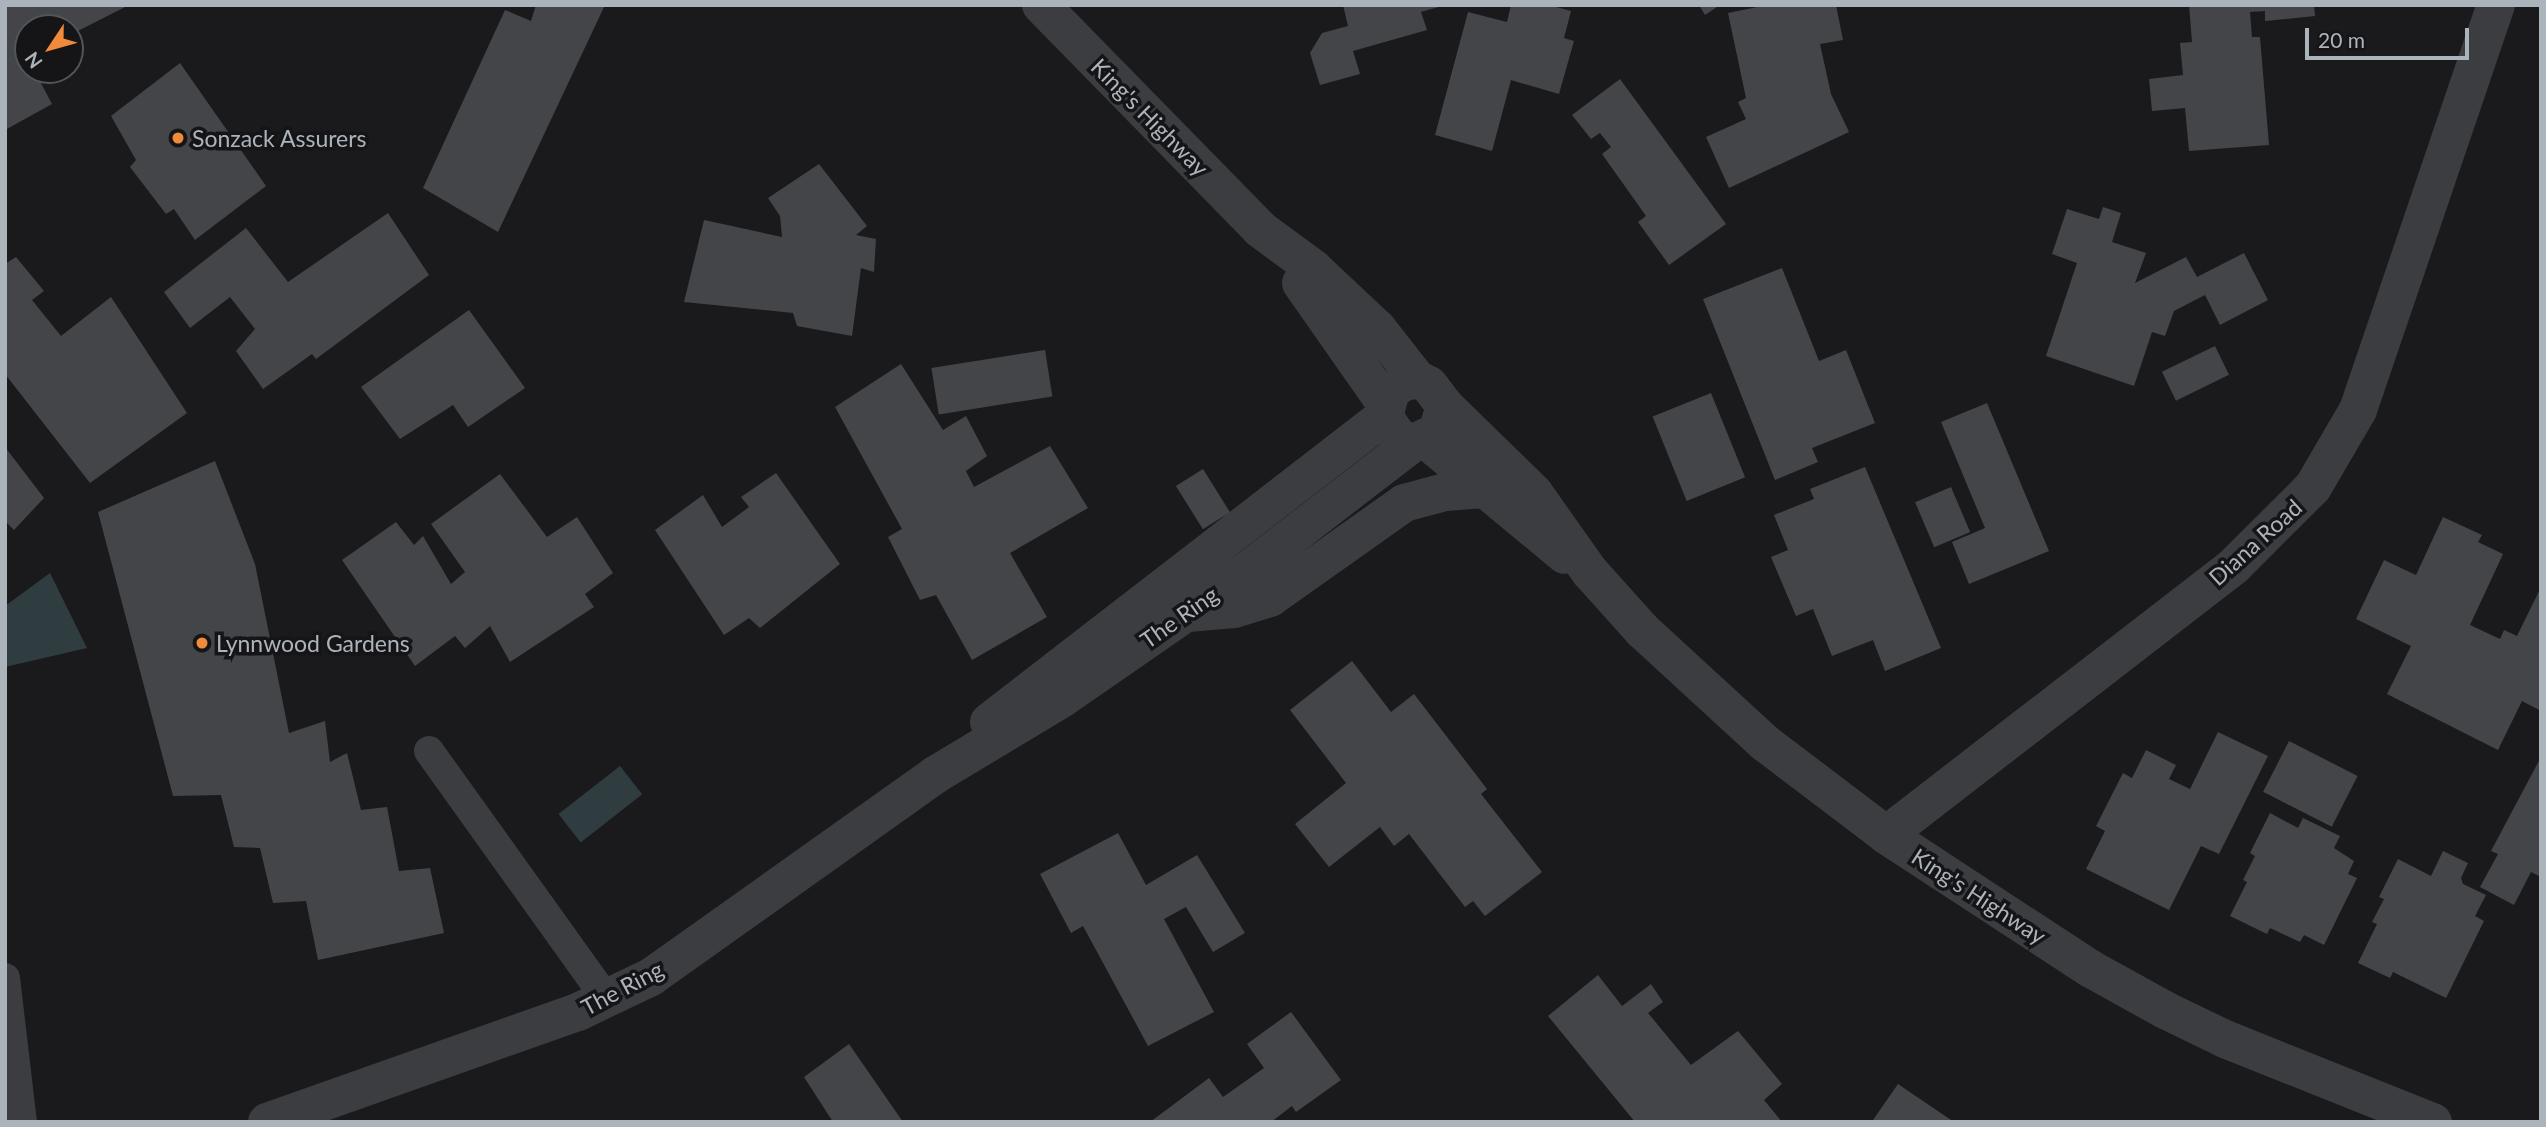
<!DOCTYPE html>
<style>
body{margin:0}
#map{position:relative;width:2546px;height:1127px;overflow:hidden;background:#1a1a1c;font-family:Lato,sans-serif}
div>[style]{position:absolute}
.water>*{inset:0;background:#2f3d40;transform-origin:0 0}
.building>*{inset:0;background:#444549;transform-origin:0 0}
.lane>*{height:30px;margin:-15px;padding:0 15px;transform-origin:15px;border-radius:15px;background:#3b3d41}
.street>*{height:38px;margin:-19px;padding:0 19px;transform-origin:19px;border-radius:19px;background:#3b3d41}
.dots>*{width:19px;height:19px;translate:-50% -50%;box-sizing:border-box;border:4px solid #151517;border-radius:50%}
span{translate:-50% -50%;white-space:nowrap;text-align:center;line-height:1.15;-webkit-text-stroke:7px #151517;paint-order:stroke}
.street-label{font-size:23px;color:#acb4bb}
.poi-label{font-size:23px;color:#acb4bb}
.left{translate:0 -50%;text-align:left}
.frame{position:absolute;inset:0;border:7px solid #acb4bb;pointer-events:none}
.north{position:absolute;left:14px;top:14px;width:70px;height:70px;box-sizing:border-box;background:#151517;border:2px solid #515559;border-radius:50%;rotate:234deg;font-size:19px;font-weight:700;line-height:28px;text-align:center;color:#acb4bb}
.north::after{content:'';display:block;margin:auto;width:24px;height:32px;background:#f28a3c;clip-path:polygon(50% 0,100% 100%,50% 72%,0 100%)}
.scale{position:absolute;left:2305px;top:28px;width:164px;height:32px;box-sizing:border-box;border:4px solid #acb4bb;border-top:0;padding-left:9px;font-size:21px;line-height:24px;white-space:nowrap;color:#acb4bb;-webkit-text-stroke:5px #151517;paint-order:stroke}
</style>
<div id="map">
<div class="water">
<i style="clip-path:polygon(50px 573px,87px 648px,5px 667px,5px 606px)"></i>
<i style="left:620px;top:766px;width:36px;height:78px;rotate:52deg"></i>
</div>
<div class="building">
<i style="clip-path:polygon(5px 5px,129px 5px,70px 35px,70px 28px,28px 28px,28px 70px,34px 70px,52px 104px,5px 130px)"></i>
<i style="clip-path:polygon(536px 5px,605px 5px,498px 232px,423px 188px,505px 10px,531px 21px)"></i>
<i style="clip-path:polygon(1343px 5px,1442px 5px,1442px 6px,1421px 12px,1427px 30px,1353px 51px,1360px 74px,1320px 85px,1310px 53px,1322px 33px,1348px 26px)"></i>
<i style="clip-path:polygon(1511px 5px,1549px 5px,1571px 11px,1564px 38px,1574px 41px,1559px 94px,1511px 80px,1492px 151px,1435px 135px,1468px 12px,1507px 22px)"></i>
<i style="clip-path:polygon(1699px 5px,1720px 5px,1705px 15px)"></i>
<i style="clip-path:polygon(1767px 5px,1836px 5px,1843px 40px,1820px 44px,1831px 94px,1849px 132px,1729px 188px,1706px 137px,1746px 119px,1738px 102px,1746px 98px,1728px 13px)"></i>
<i style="clip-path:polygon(2189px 5px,2314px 5px,2315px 16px,2265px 21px,2265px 11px,2250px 12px,2252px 37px,2260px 37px,2269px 145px,2189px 151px,2185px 108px,2152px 111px,2149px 79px,2183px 75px,2180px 43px,2192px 42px)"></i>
<i style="clip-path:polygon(180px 63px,266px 186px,195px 240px,174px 209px,166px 214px,130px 167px,136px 160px,111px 116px)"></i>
<i style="clip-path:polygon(1620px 79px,1726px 224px,1669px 265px,1638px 222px,1646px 216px,1602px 154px,1611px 147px,1600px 133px,1591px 139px,1572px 115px)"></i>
<i style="clip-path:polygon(819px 164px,867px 226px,856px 235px,876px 239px,874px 272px,861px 268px,852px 336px,797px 326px,793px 313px,684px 302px,704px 220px,782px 237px,780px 216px,768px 198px)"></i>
<i style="clip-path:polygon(2103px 207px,2121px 213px,2112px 242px,2146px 253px,2135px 283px,2186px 257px,2197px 277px,2244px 253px,2268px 300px,2220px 325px,2205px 295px,2174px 311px,2165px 336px,2152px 332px,2134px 386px,2046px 356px,2077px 263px,2052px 254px,2067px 209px,2099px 219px)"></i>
<i style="clip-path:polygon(388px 213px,429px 275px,316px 359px,312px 354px,263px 389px,236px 351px,255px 329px,230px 297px,190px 328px,164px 292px,246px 228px,288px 282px)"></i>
<i style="clip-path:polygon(16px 257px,44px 291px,32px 300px,61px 336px,111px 297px,187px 413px,90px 483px,5px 374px,5px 264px)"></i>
<i style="clip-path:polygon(1782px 268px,1819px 361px,1846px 350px,1875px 423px,1812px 448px,1818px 462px,1775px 480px,1703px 299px)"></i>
<i style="clip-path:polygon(469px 310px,525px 388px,468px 427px,453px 405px,400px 439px,361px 387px)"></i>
<i style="left:2215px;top:346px;width:32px;height:59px;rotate:64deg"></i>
<i style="left:1045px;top:350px;width:47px;height:115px;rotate:81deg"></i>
<i style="clip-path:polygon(901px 364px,943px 430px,966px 416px,987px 456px,966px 471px,974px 487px,1050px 446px,1088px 508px,1010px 553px,1047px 617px,972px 660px,936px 595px,920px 600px,888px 537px,902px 529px,835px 407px)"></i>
<i style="left:1711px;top:393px;width:91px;height:63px;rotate:68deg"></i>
<i style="clip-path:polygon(1987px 403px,2049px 551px,1969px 584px,1952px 542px,1985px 528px,1941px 422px)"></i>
<i style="clip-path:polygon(5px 447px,44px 498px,14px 530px,5px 521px)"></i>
<i style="clip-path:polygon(215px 461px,255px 564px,289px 733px,325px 721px,330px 762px,347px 753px,361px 810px,387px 807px,399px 871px,430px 868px,444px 933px,318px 960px,306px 901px,273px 903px,260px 848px,234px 847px,221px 795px,173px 796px,98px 512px)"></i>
<i style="clip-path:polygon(1865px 467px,1941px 648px,1885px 671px,1873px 640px,1832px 656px,1813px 609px,1796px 616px,1771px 557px,1788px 550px,1774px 515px,1814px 499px,1810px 489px)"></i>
<i style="left:1203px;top:469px;width:51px;height:32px;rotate:58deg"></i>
<i style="clip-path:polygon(776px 473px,840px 564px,760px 628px,749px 618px,724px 635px,655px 530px,703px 495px,722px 527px,749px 507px,741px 497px)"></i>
<i style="clip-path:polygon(500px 474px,547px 537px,577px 517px,613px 573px,585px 594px,594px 607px,510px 662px,490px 626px,465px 648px,455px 636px,415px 666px,342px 560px,396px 522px,414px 545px,423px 536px,451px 584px,465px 572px,431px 524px)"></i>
<i style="left:1951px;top:487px;width:49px;height:39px;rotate:67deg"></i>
<i style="clip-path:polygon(2443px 517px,2482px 535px,2478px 542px,2503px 554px,2470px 625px,2500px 639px,2504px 630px,2517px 636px,2541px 587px,2541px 711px,2522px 701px,2498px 750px,2387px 694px,2411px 646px,2356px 619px,2384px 560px,2416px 575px)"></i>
<i style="clip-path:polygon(1352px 661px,1391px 712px,1414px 694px,1487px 789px,1481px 794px,1542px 872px,1485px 916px,1473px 901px,1465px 907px,1409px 834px,1394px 846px,1380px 827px,1329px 867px,1295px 824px,1346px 783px,1290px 710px)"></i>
<i style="clip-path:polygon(2218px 732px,2268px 756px,2219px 854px,2201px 846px,2169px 910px,2086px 869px,2105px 831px,2096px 826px,2123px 773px,2132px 778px,2146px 750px,2176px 765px,2169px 779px,2190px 789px)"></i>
<i style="left:2289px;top:741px;width:77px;height:57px;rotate:27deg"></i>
<i style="clip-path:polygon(2541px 757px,2541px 873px,2539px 876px,2531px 872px,2514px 905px,2480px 887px,2498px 854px,2491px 851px)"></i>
<i style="clip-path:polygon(2270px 813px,2298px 828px,2303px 818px,2340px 836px,2334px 848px,2354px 861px,2348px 874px,2357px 878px,2324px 945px,2304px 935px,2300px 942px,2270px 928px,2267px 934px,2230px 916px,2247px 882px,2243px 880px,2255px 856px,2250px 853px)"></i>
<i style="clip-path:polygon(1118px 833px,1146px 885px,1197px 855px,1245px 933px,1213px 952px,1186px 907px,1164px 919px,1214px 1012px,1148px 1046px,1083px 926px,1071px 933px,1040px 874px)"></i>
<i style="clip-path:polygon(2443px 851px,2468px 863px,2461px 878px,2463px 884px,2486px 895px,2475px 916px,2484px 921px,2446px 998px,2393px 972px,2390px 978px,2358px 963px,2377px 924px,2372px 922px,2384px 899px,2379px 897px,2398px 859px,2431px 876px)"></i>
<i style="clip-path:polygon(1598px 975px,1622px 1006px,1651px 984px,1663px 1002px,1648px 1013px,1691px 1065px,1738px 1031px,1782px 1084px,1764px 1100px,1782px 1122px,1635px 1122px,1548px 1016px)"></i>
<i style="clip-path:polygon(1291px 1012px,1341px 1080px,1296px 1112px,1292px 1106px,1271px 1122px,1150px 1122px,1209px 1078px,1223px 1097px,1264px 1068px,1247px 1044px)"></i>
<i style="clip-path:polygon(849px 1044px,903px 1122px,833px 1122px,804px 1077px)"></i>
<i style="clip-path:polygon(1898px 1084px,1954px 1122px,1873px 1120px)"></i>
</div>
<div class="lane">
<i style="left:429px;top:751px;width:306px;rotate:54.4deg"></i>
<i style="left:5px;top:978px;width:145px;rotate:83.3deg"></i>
</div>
<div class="street">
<i style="left:1041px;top:5px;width:313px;rotate:45.6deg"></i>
<i style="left:1260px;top:229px;width:66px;rotate:36.3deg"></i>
<i style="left:1313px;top:268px;width:88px;rotate:43.2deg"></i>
<i style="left:1377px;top:328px;width:65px;rotate:51.9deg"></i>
<i style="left:1301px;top:283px;width:146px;rotate:55deg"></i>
<i style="left:1445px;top:406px;width:27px;rotate:107deg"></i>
<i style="left:1437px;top:432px;width:26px;rotate:155deg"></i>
<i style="left:1413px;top:443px;width:15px;rotate:-160deg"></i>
<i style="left:1399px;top:438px;width:26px;rotate:-126deg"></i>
<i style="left:1384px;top:417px;width:27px;rotate:-75deg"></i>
<i style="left:1391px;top:391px;width:14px;rotate:-36deg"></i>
<i style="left:1402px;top:383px;width:16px;rotate:-15deg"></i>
<i style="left:1417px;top:379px;width:13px;rotate:27deg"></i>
<i style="left:1429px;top:385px;width:26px;rotate:53deg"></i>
<i style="left:1445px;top:406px;width:124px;rotate:44.3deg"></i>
<i style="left:1534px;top:493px;width:97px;rotate:54.7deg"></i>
<i style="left:1590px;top:572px;width:78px;rotate:48.1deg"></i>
<i style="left:1642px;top:630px;width:167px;rotate:42.6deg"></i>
<i style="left:1765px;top:743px;width:152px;rotate:37.2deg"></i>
<i style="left:1886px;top:835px;width:245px;rotate:33.2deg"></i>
<i style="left:2091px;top:969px;width:85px;rotate:29deg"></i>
<i style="left:2165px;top:1010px;width:67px;rotate:25.8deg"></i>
<i style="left:2225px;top:1039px;width:224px;rotate:21.8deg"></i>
<i style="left:1426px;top:440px;width:180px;rotate:39.6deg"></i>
<i style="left:1188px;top:613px;width:46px;rotate:-5deg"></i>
<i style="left:1234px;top:609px;width:38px;rotate:-17deg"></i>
<i style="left:1270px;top:598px;width:164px;rotate:-35.3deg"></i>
<i style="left:1404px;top:503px;width:42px;rotate:-15deg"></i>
<i style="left:1445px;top:492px;width:40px;rotate:-4.3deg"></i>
<i style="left:989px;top:722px;width:499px;rotate:-37.7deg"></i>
<i style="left:1886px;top:835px;width:440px;rotate:-37.7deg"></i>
<i style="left:2234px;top:566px;width:112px;rotate:-45deg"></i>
<i style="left:2313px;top:487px;width:89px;rotate:-59.7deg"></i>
<i style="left:2358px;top:410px;width:428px;rotate:-71.2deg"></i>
<i style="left:267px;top:1122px;width:330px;rotate:-19.5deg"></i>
<i style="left:578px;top:1012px;width:81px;rotate:-25.6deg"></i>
<i style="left:651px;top:977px;width:349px;rotate:-35.4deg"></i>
<i style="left:935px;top:775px;width:149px;rotate:-31deg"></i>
<i style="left:1063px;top:698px;width:225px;rotate:-34.7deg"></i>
<i style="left:1248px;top:570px;width:208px;rotate:-37.6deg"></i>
</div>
<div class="dots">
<i style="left:178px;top:138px;background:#f28a3c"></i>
<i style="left:202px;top:643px;background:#f28a3c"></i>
</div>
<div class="street-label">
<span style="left:1150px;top:117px;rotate:45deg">King's Highway</span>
<span style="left:2255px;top:542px;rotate:-42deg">Diana Road</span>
<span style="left:1179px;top:617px;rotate:-35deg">The Ring</span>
<span style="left:1979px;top:896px;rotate:33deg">King's Highway</span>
<span style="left:622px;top:988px;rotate:-28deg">The Ring</span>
</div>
<div class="poi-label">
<span class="left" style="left:192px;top:138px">Sonzack Assurers</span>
<span class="left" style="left:216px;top:643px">Lynnwood Gardens</span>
</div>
<div class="frame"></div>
<div class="north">N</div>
<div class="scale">20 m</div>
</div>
